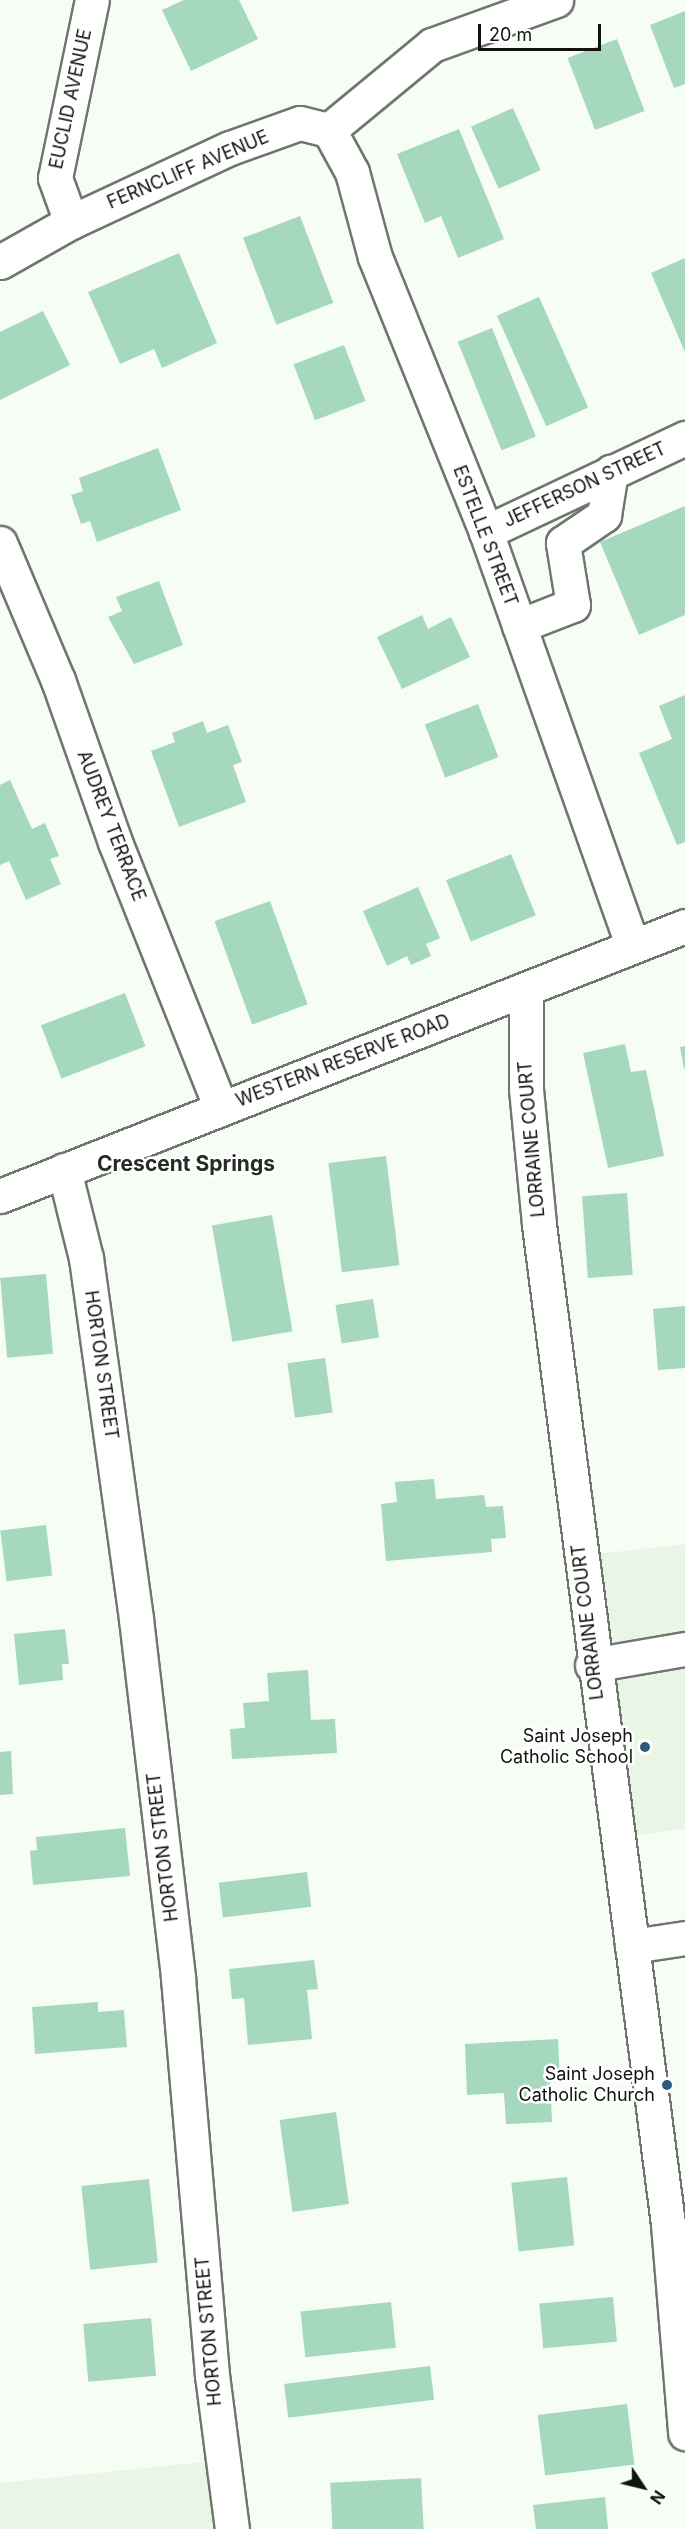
<!DOCTYPE html>
<style>
body{margin:0}
#map{position:relative;width:685px;height:2529px;overflow:hidden;background:#f5fdf4;font-family:Inter,sans-serif}
div>[style]{position:absolute}
.built>*{inset:0;background:#e9f6e6}
.building>*{inset:0;background:#a6d8bd;transform-origin:0 0}
.roads{filter:drop-shadow(2px 0 #6f766e) drop-shadow(-2px 0 #6f766e) drop-shadow(0 2px #6f766e) drop-shadow(0 -2px #6f766e)}
.minor>*{height:33px;margin:-16.5px;padding:0 16.5px;transform-origin:16.5px;border-radius:16.5px;background:#fff}
.dots>*{width:16px;height:16px;translate:-50% -50%;box-sizing:border-box;border:3px solid #fff;border-radius:50%}
span{translate:-50% -50%;white-space:nowrap;text-align:center;line-height:1.15;-webkit-text-stroke:5px #fff;paint-order:stroke}
.street-label{font-size:18px;color:#111310}
.poi-label{font-size:18px;color:#111310}
.right{translate:-100% -50%;text-align:right}
.quarter-label{font-size:21px;color:#262c25;font-weight:700}
.north{position:absolute;left:613px;top:2457px;width:60px;height:60px;-webkit-text-stroke:4px #fff;paint-order:stroke;rotate:125deg;font-size:16px;font-weight:700;line-height:24px;text-align:center;color:#111310}
.north::after{content:'';display:block;margin:auto;width:21px;height:27px;background:#111310;clip-path:polygon(50% 0,100% 100%,50% 72%,0 100%)}
.scale{position:absolute;left:478px;top:24px;width:123px;height:27px;box-sizing:border-box;border:3px solid #111310;border-top:0;padding-left:8px;font-size:18px;line-height:21px;white-space:nowrap;color:#111310;-webkit-text-stroke:4px #fff;paint-order:stroke}
</style>
<div id="map">
<div class="built">
<i style="clip-path:polygon(685px 1544px,685px 1829px,617px 1837px,580px 1556px)"></i>
<i style="clip-path:polygon(223px 2460px,232px 2529px,0 2529px,0 2483px)"></i>
</div>
<div class="building">
<i style="clip-path:polygon(184px 0,239px 0,258px 39px,191px 71px,162px 10px)"></i>
<i style="clip-path:polygon(685px 11px,685px 84px,674px 88px,650px 25px)"></i>
<i style="left:617px;top:39px;width:77px;height:53px;rotate:69deg"></i>
<i style="left:513px;top:108px;width:68px;height:46px;rotate:66deg"></i>
<i style="clip-path:polygon(459px 129px,504px 239px,458px 258px,441px 216px,425px 223px,397px 154px)"></i>
<i style="left:300px;top:216px;width:93px;height:61px;rotate:69deg"></i>
<i style="clip-path:polygon(179px 253px,217px 343px,162px 368px,154px 349px,120px 364px,88px 292px)"></i>
<i style="clip-path:polygon(685px 258px,685px 352px,651px 273px)"></i>
<i style="left:539px;top:297px;width:121px;height:46px;rotate:66deg"></i>
<i style="clip-path:polygon(43px 311px,70px 365px,0 400px,0 332px)"></i>
<i style="left:492px;top:328px;width:117px;height:37px;rotate:68deg"></i>
<i style="left:344px;top:345px;width:60px;height:54px;rotate:69deg"></i>
<i style="clip-path:polygon(158px 448px,181px 510px,97px 542px,90px 521px,81px 524px,71px 495px,83px 491px,79px 478px)"></i>
<i style="clip-path:polygon(685px 506px,685px 615px,639px 635px,600px 542px)"></i>
<i style="clip-path:polygon(159px 581px,183px 645px,134px 664px,108px 617px,122px 611px,116px 597px)"></i>
<i style="clip-path:polygon(422px 615px,428px 629px,451px 617px,470px 657px,402px 689px,377px 637px)"></i>
<i style="clip-path:polygon(685px 695px,685px 842px,677px 845px,639px 753px,672px 739px,659px 706px)"></i>
<i style="left:478px;top:704px;width:57px;height:57px;rotate:69deg"></i>
<i style="clip-path:polygon(203px 721px,207px 733px,228px 725px,242px 762px,233px 765px,246px 802px,179px 827px,151px 751px,175px 742px,172px 733px)"></i>
<i style="clip-path:polygon(10px 780px,32px 829px,45px 823px,59px 856px,50px 859px,61px 884px,26px 900px,9px 861px,0 865px,0 785px)"></i>
<i style="left:511px;top:854px;width:66px;height:70px;rotate:68deg"></i>
<i style="clip-path:polygon(418px 887px,440px 938px,426px 944px,431px 956px,411px 965px,407px 956px,387px 966px,363px 911px)"></i>
<i style="left:270px;top:901px;width:110px;height:59px;rotate:70deg"></i>
<i style="left:125px;top:993px;width:57px;height:90px;rotate:69deg"></i>
<i style="clip-path:polygon(625px 1044px,631px 1072px,646px 1070px,664px 1156px,608px 1168px,583px 1053px)"></i>
<i style="clip-path:polygon(685px 1046px,685px 1069px,684px 1069px,680px 1047px)"></i>
<i style="left:386px;top:1156px;width:110px;height:58px;rotate:83deg"></i>
<i style="left:627px;top:1193px;width:82px;height:45px;rotate:86deg"></i>
<i style="left:272px;top:1215px;width:118px;height:61px;rotate:80deg"></i>
<i style="left:46px;top:1274px;width:80px;height:46px;rotate:85deg"></i>
<i style="left:373px;top:1299px;width:39px;height:38px;rotate:81deg"></i>
<i style="clip-path:polygon(685px 1306px,685px 1368px,658px 1370px,653px 1309px)"></i>
<i style="left:325px;top:1358px;width:55px;height:38px;rotate:82deg"></i>
<i style="clip-path:polygon(434px 1479px,436px 1499px,484px 1495px,486px 1507px,503px 1506px,506px 1538px,491px 1539px,492px 1552px,386px 1561px,381px 1504px,397px 1502px,395px 1482px)"></i>
<i style="left:46px;top:1525px;width:51px;height:46px;rotate:83deg"></i>
<i style="clip-path:polygon(65px 1629px,69px 1664px,62px 1664px,63px 1680px,19px 1685px,14px 1634px)"></i>
<i style="clip-path:polygon(308px 1670px,311px 1720px,335px 1719px,337px 1753px,232px 1759px,230px 1729px,245px 1728px,243px 1703px,269px 1701px,267px 1673px)"></i>
<i style="clip-path:polygon(11px 1751px,13px 1794px,0 1795px,0 1752px)"></i>
<i style="clip-path:polygon(125px 1828px,130px 1876px,33px 1885px,30px 1851px,37px 1850px,36px 1837px)"></i>
<i style="left:307px;top:1872px;width:35px;height:89px;rotate:83deg"></i>
<i style="clip-path:polygon(314px 1960px,318px 1989px,307px 1990px,312px 2039px,248px 2045px,244px 1998px,232px 1999px,229px 1969px)"></i>
<i style="clip-path:polygon(98px 2002px,98px 2012px,124px 2010px,127px 2047px,35px 2054px,32px 2007px)"></i>
<i style="clip-path:polygon(558px 2039px,560px 2079px,550px 2079px,552px 2122px,506px 2124px,504px 2093px,467px 2095px,465px 2044px)"></i>
<i style="left:336px;top:2112px;width:93px;height:57px;rotate:82deg"></i>
<i style="left:567px;top:2177px;width:69px;height:56px;rotate:84deg"></i>
<i style="left:149px;top:2179px;width:84px;height:68px;rotate:84deg"></i>
<i style="left:613px;top:2297px;width:45px;height:74px;rotate:85deg"></i>
<i style="left:391px;top:2302px;width:46px;height:91px;rotate:84deg"></i>
<i style="left:151px;top:2318px;width:58px;height:68px;rotate:85deg"></i>
<i style="left:430px;top:2366px;width:34px;height:147px;rotate:83deg"></i>
<i style="left:627px;top:2404px;width:61px;height:90px;rotate:83deg"></i>
<i style="left:421px;top:2478px;width:51px;height:91px;rotate:87deg"></i>
<i style="clip-path:polygon(605px 2497px,608px 2529px,536px 2529px,533px 2505px)"></i>
</div>
<div class="roads">
<div class="minor">
<i style="left:329px;top:130px;width:48px;rotate:61.3deg"></i>
<i style="left:352px;top:172px;width:88px;rotate:74.9deg"></i>
<i style="left:375px;top:257px;width:297px;rotate:68deg"></i>
<i style="left:486px;top:532px;width:439px;rotate:70.5deg"></i>
<i style="left:71px;top:222px;width:47px;rotate:-110deg"></i>
<i style="left:55px;top:178px;width:182px;rotate:-78.3deg"></i>
<i style="left:0;top:262px;width:81px;rotate:-29.4deg"></i>
<i style="left:71px;top:222px;width:175px;rotate:-25deg"></i>
<i style="left:230px;top:148px;width:74px;rotate:-19.7deg"></i>
<i style="left:300px;top:123px;width:30px;rotate:14deg"></i>
<i style="left:329px;top:130px;width:134px;rotate:-39.5deg"></i>
<i style="left:432px;top:45px;width:132px;rotate:-19.9deg"></i>
<i style="left:486px;top:532px;width:220px;rotate:-25.3deg"></i>
<i style="left:0;top:543px;width:149px;rotate:67.1deg"></i>
<i style="left:58px;top:680px;width:172px;rotate:70.6deg"></i>
<i style="left:115px;top:842px;width:287px;rotate:68.3deg"></i>
<i style="left:519px;top:626px;width:58px;rotate:-21.3deg"></i>
<i style="left:573px;top:605px;width:63px;rotate:-99.2deg"></i>
<i style="left:563px;top:543px;width:50px;rotate:-34.3deg"></i>
<i style="left:604px;top:515px;width:44px;rotate:-80.8deg"></i>
<i style="left:526px;top:989px;width:100px;rotate:90deg"></i>
<i style="left:526px;top:1089px;width:137px;rotate:84.5deg"></i>
<i style="left:539px;top:1225px;width:1007px;rotate:82.64deg"></i>
<i style="left:668px;top:2224px;width:210px;rotate:85.3deg"></i>
<i style="left:64px;top:1170px;width:91px;rotate:76deg"></i>
<i style="left:86px;top:1258px;width:364px;rotate:82.1deg"></i>
<i style="left:136px;top:1619px;width:361px;rotate:83.3deg"></i>
<i style="left:178px;top:1978px;width:398px;rotate:85.1deg"></i>
<i style="left:212px;top:2375px;width:155px;rotate:82.6deg"></i>
<i style="left:0;top:1196px;width:736px;rotate:-21.51deg"></i>
<i style="left:592px;top:1665px;width:94px;rotate:-9.8deg"></i>
<i style="left:632px;top:1946px;width:54px;rotate:-8.6deg"></i>
</div>
</div>
<div class="dots">
<i style="left:645px;top:1747px;background:#2d5a7a"></i>
<i style="left:667px;top:2085px;background:#2d5a7a"></i>
</div>
<div class="street-label">
<span style="left:71px;top:99px;rotate:-78deg">EUCLID AVENUE</span>
<span style="left:188px;top:170px;rotate:-23deg">FERNCLIFF AVENUE</span>
<span style="left:585px;top:485px;rotate:-25deg">JEFFERSON STREET</span>
<span style="left:485px;top:536px;rotate:69deg">ESTELLE STREET</span>
<span style="left:111px;top:826px;rotate:69deg">AUDREY TERRACE</span>
<span style="left:343px;top:1061px;rotate:-21deg">WESTERN RESERVE ROAD</span>
<span style="left:532px;top:1139px;rotate:-95deg">LORRAINE COURT</span>
<span style="left:101px;top:1365px;rotate:82deg">HORTON STREET</span>
<span style="left:588px;top:1622px;rotate:-97deg">LORRAINE COURT</span>
<span style="left:163px;top:1847px;rotate:-97deg">HORTON STREET</span>
<span style="left:209px;top:2331px;rotate:-95deg">HORTON STREET</span>
</div>
<div class="poi-label">
<span class="right" style="left:633px;top:1747px">Saint Joseph<br>Catholic School</span>
<span class="right" style="left:655px;top:2085px">Saint Joseph<br>Catholic Church</span>
</div>
<div class="quarter-label">
<span style="left:186px;top:1164px">Crescent Springs</span>
</div>
<div class="north">N</div>
<div class="scale">20 m</div>
</div>
